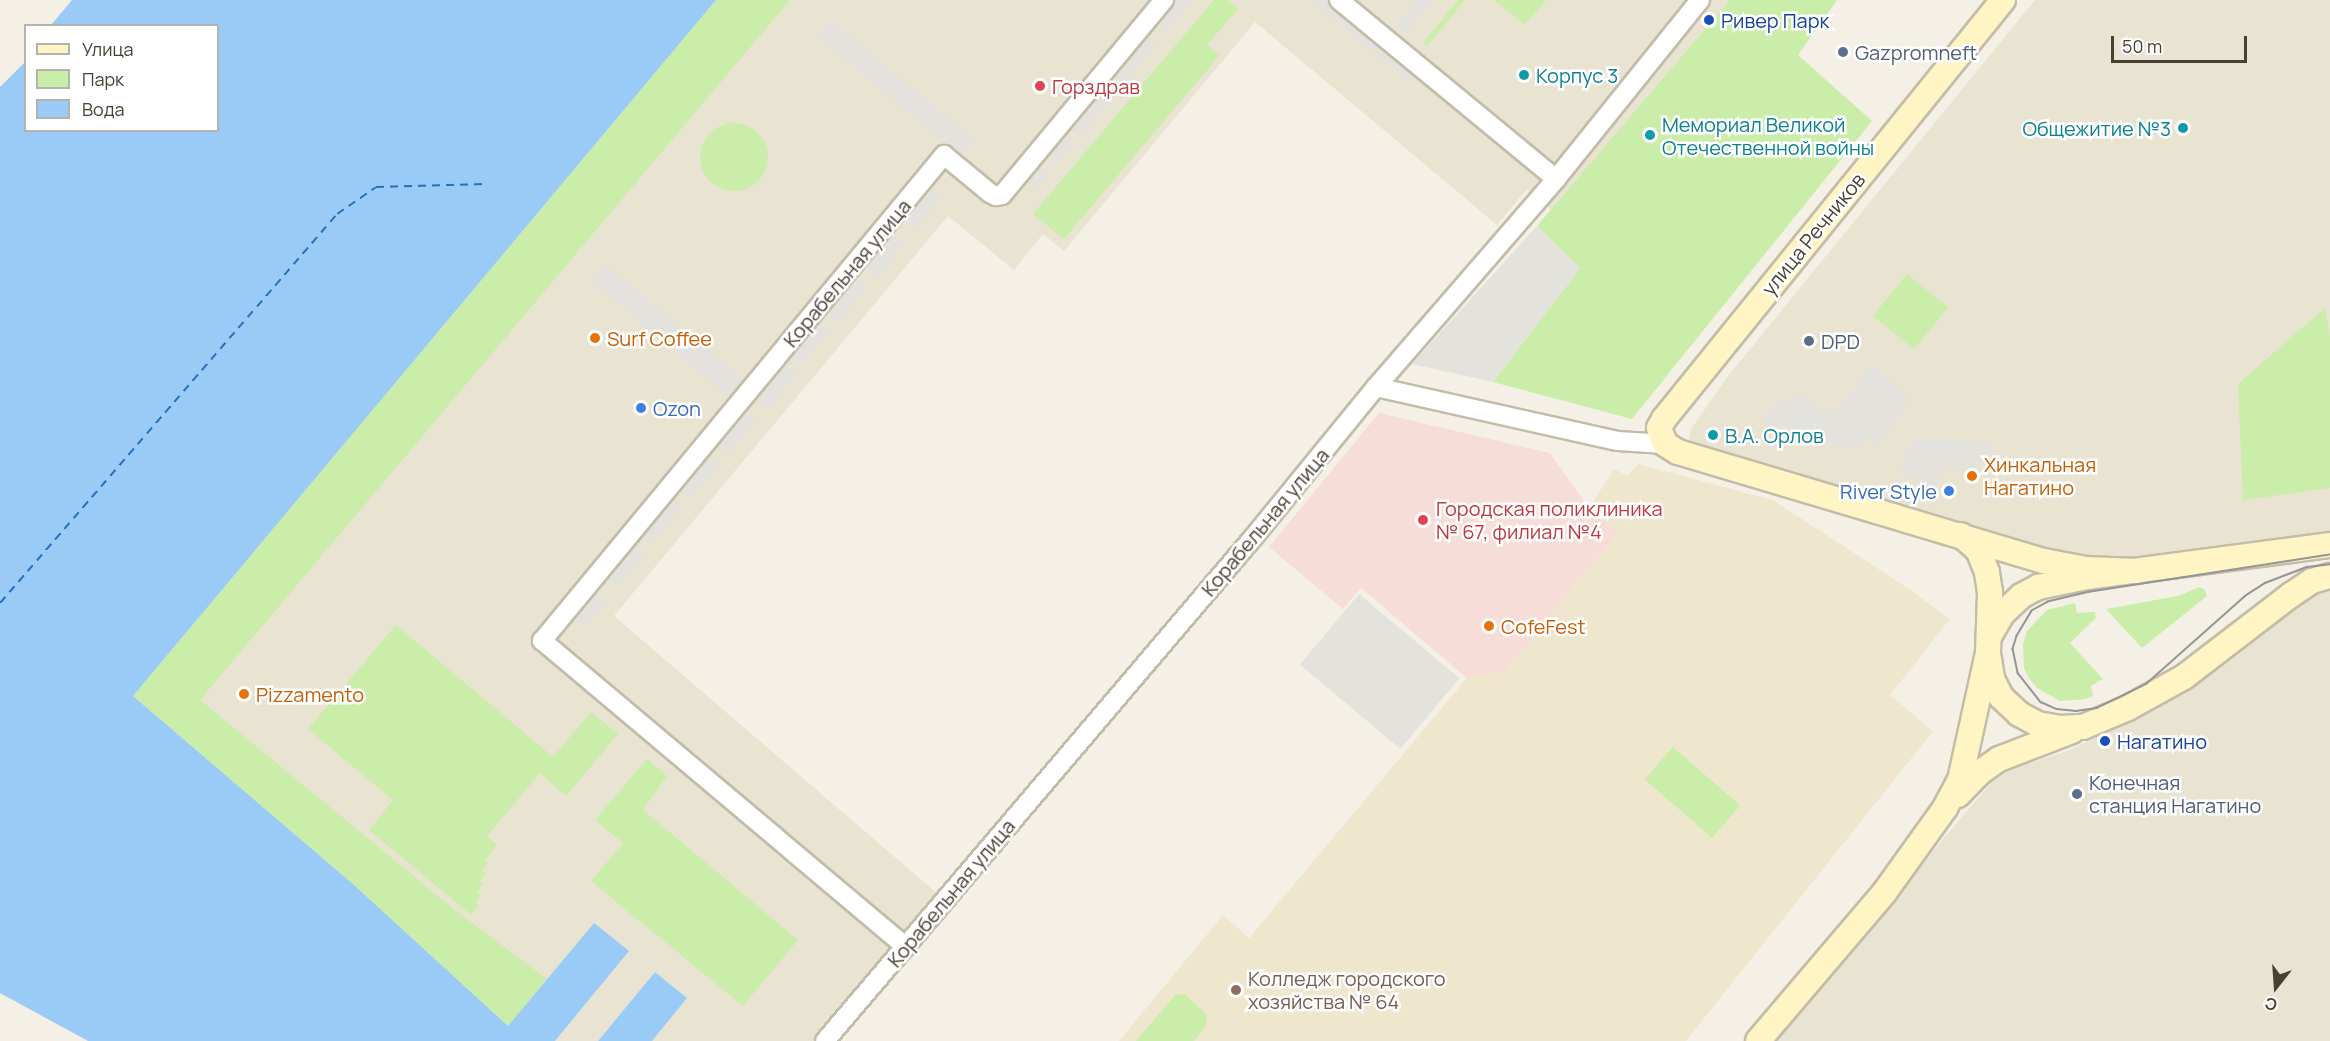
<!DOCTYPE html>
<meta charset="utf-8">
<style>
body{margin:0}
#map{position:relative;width:2330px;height:1041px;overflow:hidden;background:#f4f0e5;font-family:Manrope,sans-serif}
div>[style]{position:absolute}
.residential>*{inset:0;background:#e9e3d2}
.education>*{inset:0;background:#efe7cd}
.medical>*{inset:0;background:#f6ddd7}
.green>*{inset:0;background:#caeda9;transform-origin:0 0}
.round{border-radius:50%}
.parking>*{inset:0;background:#e4e2dd;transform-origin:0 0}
.water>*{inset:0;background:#9acbf7}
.ferry>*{height:1.5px;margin-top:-0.75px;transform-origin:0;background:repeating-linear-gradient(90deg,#2371bd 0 8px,transparent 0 14px)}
.roads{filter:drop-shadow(2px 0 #c3bca9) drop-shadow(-2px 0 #c3bca9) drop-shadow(0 2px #c3bca9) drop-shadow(0 -2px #c3bca9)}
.street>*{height:18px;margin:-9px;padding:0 9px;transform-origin:9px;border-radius:9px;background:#fff}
.secondary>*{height:24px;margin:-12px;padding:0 12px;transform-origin:12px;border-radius:12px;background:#fff5c4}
.tram>*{height:1.5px;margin:-0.75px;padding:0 0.75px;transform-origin:0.75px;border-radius:0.75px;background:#959595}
.dots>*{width:16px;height:16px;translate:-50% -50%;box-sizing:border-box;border:3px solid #fff;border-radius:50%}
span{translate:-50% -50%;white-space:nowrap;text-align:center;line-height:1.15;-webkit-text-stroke:5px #fff;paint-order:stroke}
.transit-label{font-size:20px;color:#164399}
.left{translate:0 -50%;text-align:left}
.service-label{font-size:20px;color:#4e5e75}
.culture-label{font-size:20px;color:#0d838f}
.right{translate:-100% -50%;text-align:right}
.health-label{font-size:20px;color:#be3a42}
.street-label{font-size:20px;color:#474134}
.food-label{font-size:20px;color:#c56008}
.shop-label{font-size:20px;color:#366cbe}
.education-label{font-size:20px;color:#785e54}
.legend{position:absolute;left:24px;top:24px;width:195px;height:108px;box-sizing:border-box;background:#fff;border:2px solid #b5b3ae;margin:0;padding:8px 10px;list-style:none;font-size:18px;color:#474134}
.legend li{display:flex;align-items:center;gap:12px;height:30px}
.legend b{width:30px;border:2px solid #b5b3ae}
.north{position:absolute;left:2246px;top:957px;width:60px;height:60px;-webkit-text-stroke:4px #fff;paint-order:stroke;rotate:197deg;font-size:16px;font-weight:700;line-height:24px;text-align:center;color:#474134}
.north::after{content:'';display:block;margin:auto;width:21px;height:27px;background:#474134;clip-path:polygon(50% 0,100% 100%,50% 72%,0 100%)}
.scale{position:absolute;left:2111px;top:36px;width:136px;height:27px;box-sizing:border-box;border:3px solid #474134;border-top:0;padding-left:8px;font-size:18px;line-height:21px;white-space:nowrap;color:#474134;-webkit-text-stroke:4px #fff;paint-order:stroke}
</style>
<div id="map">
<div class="residential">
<i style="clip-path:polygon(716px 0,1730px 0,1552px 210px,1527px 189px,1497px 225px,1255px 22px,1064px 251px,1043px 234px,1014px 270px,948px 216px,614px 616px,954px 908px,839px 1041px,652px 1041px,687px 998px,655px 972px,598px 1041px,555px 1041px,628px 952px,508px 1026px,354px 885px,133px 696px)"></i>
<i style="clip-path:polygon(2035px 0,2330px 0,2330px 537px,2155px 560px,2066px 557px,1692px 446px,1689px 440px,1691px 429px,1728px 376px)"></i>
<i style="clip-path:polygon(2330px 586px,2330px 1041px,1772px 1041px,1991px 783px,2012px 769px,2067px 751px,2157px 709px,2280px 618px)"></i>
</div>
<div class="education">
<i style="clip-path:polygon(1638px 464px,1773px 500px,1912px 591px,1950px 619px,1890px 695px,1933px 731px,1686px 1041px,1119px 1041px,1223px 915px,1249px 938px,1467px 678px,1505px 672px,1618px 532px,1589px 508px,1614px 469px,1628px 476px)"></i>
</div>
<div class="medical">
<i style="clip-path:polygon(1379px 413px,1550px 453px,1589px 508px,1618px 532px,1505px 672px,1467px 678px,1361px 588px,1343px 609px,1269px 547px)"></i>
</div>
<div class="green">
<i style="clip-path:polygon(716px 0,790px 0,200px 700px,455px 910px,547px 979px,508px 1026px,354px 885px,133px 696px)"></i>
<i style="clip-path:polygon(1214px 0,1227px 0,1238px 9px,1207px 45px,1219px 56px,1064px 239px,1033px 214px)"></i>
<i style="clip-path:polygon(1458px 0,1465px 0,1427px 46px,1423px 43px)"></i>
<i style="clip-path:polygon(1494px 0,1546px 0,1525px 25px)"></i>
<i style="clip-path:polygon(1730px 0,1837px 0,1798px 55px,1872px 121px,1632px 419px,1493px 382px,1580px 268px,1537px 226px)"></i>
<i class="round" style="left:700px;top:123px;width:68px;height:68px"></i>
<i style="left:1907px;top:274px;width:53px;height:54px;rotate:39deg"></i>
<i style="clip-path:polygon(2325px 308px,2330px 338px,2330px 488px,2243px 500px,2238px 384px)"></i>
<i style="clip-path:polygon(2199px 587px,2204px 589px,2207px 596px,2142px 648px,2106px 609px,2178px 596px)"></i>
<i style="clip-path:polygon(2075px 603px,2077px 613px,2095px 612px,2096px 618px,2070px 643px,2103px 679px,2091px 686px,2093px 696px,2085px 699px,2060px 701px,2037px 688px,2029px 678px,2024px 668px,2023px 644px,2027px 631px,2047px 610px)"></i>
<i style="clip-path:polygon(396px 625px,553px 757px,591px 712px,618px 734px,566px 796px,540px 773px,487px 836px,497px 845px,485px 860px,488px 863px,482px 871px,486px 874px,480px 881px,483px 884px,477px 892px,481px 895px,475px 902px,479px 906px,471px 915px,369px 830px,393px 800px,308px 729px)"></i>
<i style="left:1673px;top:747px;width:89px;height:43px;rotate:41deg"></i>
<i style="clip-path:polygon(647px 759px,667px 776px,643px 810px,798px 940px,743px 1006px,591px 881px,623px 843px,595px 820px)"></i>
<i style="clip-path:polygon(1176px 994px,1186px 995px,1207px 1015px,1206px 1026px,1194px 1041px,1136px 1041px)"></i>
</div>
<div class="parking">
<i style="clip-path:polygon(1175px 0,1193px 0,1166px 32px,1156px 23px)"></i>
<i style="clip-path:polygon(1309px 0,1330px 0,1417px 72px,1409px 82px)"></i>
<i style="clip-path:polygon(1417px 0,1434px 0,1405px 34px,1395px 26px)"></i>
<i style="left:831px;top:20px;width:188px;height:21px;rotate:40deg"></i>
<i style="left:1147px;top:34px;width:13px;height:55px;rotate:39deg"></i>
<i style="left:1104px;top:85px;width:14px;height:55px;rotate:39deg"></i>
<i style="left:1062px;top:135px;width:14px;height:27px;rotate:39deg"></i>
<i style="left:1037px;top:165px;width:14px;height:19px;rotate:39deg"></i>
<i style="left:933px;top:187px;width:13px;height:45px;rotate:39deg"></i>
<i style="clip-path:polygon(1537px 226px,1580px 268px,1493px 382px,1412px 364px)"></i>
<i style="left:893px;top:234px;width:14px;height:45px;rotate:36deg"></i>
<i style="left:605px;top:264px;width:179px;height:22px;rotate:40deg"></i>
<i style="left:856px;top:278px;width:14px;height:45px;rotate:39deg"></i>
<i style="left:820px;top:322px;width:13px;height:45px;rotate:42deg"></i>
<i style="left:785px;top:364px;width:14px;height:45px;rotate:36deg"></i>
<i style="clip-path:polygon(1873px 364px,1911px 399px,1877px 447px,1865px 437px,1856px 451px,1762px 422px,1776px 401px,1807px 395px,1821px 411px,1830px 413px,1840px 408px)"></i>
<i style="left:746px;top:411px;width:13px;height:45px;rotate:39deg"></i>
<i style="clip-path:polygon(1914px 438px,1992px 443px,1994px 453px,1982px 453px,1981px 472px,1940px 467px,1936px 500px,1924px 498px,1922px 485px,1898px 470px)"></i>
<i style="left:709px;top:456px;width:13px;height:45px;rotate:39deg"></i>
<i style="left:673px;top:499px;width:13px;height:46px;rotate:42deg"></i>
<i style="left:635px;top:544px;width:14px;height:45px;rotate:39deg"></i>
<i style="left:595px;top:592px;width:14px;height:33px;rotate:39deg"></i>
<i style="left:1359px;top:594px;width:131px;height:92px;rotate:40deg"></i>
</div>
<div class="water">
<i style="clip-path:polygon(72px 0,716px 0,133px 696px,354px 885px,508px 1026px,594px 923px,629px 951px,555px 1041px,88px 1041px,0 993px,0 87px,25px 62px,26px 130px,218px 130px,218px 26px,51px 25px)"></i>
<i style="clip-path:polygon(655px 972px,687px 998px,652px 1041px,598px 1041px)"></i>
</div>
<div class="ferry">
<i style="left:0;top:603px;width:515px;rotate:-49.1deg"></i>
<i style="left:337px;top:214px;width:47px;rotate:-34.7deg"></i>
<i style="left:376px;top:187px;width:109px;rotate:-1.6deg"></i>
</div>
<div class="roads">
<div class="street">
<i style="left:1339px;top:0;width:281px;rotate:39.5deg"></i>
<i style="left:1376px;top:387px;width:248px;rotate:12.6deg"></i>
<i style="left:1618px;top:441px;width:47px;rotate:3.7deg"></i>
<i style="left:906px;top:947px;width:476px;rotate:-139.9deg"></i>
<i style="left:542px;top:641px;width:631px;rotate:-50.4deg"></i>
<i style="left:944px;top:155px;width:60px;rotate:39.6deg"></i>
<i style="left:990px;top:193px;width:7px;rotate:27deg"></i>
<i style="left:996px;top:196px;width:6px;rotate:-9deg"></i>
<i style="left:1002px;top:195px;width:254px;rotate:-50.3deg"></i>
<i style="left:825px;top:1041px;width:659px;rotate:-49.62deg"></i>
<i style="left:1252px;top:539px;width:196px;rotate:-50.8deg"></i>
<i style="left:1376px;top:387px;width:275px;rotate:-49.1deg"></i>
<i style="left:1556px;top:179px;width:230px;rotate:-51.2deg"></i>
</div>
<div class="secondary">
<i style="left:2003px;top:0;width:539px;rotate:128.98deg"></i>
<i style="left:1664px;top:419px;width:10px;rotate:119deg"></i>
<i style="left:1659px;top:428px;width:17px;rotate:69deg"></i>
<i style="left:1665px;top:444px;width:15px;rotate:32deg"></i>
<i style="left:1678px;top:452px;width:382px;rotate:16.6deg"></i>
<i style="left:2044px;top:561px;width:43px;rotate:10.8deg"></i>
<i style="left:2086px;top:569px;width:51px;rotate:2.2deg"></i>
<i style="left:1990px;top:635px;width:24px;rotate:-60deg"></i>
<i style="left:2002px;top:614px;width:26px;rotate:-43deg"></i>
<i style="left:2021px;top:596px;width:19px;rotate:-28deg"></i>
<i style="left:2038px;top:587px;width:50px;rotate:-11.5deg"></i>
<i style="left:2087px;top:577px;width:245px;rotate:-7.5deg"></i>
<i style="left:1989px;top:659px;width:20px;rotate:81deg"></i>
<i style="left:1992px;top:679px;width:20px;rotate:63deg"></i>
<i style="left:2001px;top:697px;width:25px;rotate:43deg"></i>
<i style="left:2019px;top:714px;width:21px;rotate:28deg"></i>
<i style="left:2038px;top:724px;width:23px;rotate:10deg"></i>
<i style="left:2061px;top:728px;width:22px;rotate:-3deg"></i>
<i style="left:2083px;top:727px;width:49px;rotate:-22.9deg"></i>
<i style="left:2128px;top:708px;width:64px;rotate:-29deg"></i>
<i style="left:2184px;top:677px;width:135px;rotate:-37.5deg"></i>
<i style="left:2291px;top:595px;width:25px;rotate:-34deg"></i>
<i style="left:2312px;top:581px;width:19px;rotate:-16deg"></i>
<i style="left:1958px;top:795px;width:30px;rotate:-46deg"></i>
<i style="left:1979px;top:773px;width:24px;rotate:-35deg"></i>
<i style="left:1999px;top:759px;width:78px;rotate:-21deg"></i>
<i style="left:1758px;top:1041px;width:194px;rotate:-49.6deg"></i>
<i style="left:1884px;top:893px;width:105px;rotate:-54.3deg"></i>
<i style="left:1945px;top:808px;width:32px;rotate:-62deg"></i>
<i style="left:1960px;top:780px;width:130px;rotate:-77.6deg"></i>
<i style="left:1988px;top:653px;width:61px;rotate:-88.1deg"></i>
<i style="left:1990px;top:592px;width:20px;rotate:-99deg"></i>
<i style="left:1987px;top:572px;width:24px;rotate:-112deg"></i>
<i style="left:1978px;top:550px;width:23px;rotate:-139deg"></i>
</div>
</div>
<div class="tram">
<i style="left:2330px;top:555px;width:243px;rotate:171.2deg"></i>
<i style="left:2090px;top:592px;width:43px;rotate:166.6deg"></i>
<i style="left:2048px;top:602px;width:18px;rotate:151deg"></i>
<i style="left:2032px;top:611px;width:29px;rotate:121deg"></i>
<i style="left:2017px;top:636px;width:14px;rotate:107deg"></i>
<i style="left:2013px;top:649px;width:25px;rotate:78deg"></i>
<i style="left:2018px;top:673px;width:37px;rotate:52deg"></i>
<i style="left:2041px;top:702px;width:17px;rotate:24deg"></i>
<i style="left:2057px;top:709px;width:19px;rotate:6deg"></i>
<i style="left:2076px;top:711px;width:21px;rotate:-8deg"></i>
<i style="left:2097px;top:708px;width:55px;rotate:-26.1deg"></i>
<i style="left:2146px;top:684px;width:132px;rotate:-41.6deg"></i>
<i style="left:2245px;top:596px;width:24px;rotate:-33deg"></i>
<i style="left:2265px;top:583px;width:45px;rotate:-20.9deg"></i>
<i style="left:2307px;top:567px;width:23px;rotate:-7deg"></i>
</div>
<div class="dots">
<i style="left:1709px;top:20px;background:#1a4fb4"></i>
<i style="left:1843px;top:52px;background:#5c6f8a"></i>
<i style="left:1524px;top:75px;background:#0f9aa8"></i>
<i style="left:1040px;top:86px;background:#e0444e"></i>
<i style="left:2183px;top:128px;background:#0f9aa8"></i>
<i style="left:1650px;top:135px;background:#0f9aa8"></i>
<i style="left:595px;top:338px;background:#e8710a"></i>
<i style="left:1809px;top:341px;background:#5c6f8a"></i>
<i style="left:641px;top:408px;background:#3f7fe0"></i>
<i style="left:1713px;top:435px;background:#0f9aa8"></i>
<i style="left:1972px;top:476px;background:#e8710a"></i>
<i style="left:1949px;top:491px;background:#3f7fe0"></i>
<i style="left:1423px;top:520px;background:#e0444e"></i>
<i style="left:1489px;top:626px;background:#e8710a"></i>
<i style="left:244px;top:694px;background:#e8710a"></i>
<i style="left:2105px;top:741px;background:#1a4fb4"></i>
<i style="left:2077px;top:794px;background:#5c6f8a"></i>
<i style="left:1236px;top:990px;background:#8d6e63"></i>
</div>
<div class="transit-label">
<span class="left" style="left:1721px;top:20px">Ривер Парк</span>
<span class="left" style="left:2117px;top:741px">Нагатино</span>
</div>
<div class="service-label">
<span class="left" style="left:1855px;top:52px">Gazpromneft</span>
<span class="left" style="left:1821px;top:341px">DPD</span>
<span class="left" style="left:2089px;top:794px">Конечная<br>станция Нагатино</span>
</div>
<div class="culture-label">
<span class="left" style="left:1536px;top:75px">Корпус 3</span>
<span class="left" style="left:1662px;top:136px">Мемориал Великой<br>Отечественной войны</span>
<span class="right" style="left:2171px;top:128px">Общежитие №3</span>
<span class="left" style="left:1725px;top:435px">В.А. Орлов</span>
</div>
<div class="health-label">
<span class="left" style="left:1052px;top:86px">Горздрав</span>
<span class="left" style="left:1436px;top:520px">Городская поликлиника<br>№ 67, филиал №4</span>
</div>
<div class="street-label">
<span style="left:1813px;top:234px;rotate:-51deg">улица Речников</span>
<span style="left:847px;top:273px;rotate:-50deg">Корабельная улица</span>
<span style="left:1265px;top:522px;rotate:-50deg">Корабельная улица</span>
<span style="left:951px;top:893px;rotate:-50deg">Корабельная улица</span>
</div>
<div class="food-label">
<span class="left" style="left:607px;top:338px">Surf Coffee</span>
<span class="left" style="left:1984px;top:476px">Хинкальная<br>Нагатино</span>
<span class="left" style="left:1501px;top:626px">CofeFest</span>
<span class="left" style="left:256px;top:694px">Pizzamento</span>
</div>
<div class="shop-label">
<span class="left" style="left:653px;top:408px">Ozon</span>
<span class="right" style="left:1937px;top:491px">River Style</span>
</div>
<div class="education-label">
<span class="left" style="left:1248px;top:990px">Колледж городского<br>хозяйства № 64</span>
</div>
<ul class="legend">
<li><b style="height:8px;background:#fff5c4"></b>Улица</li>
<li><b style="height:16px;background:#caeda9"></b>Парк</li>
<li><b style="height:16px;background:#9acbf7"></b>Вода</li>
</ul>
<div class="north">С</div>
<div class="scale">50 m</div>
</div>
